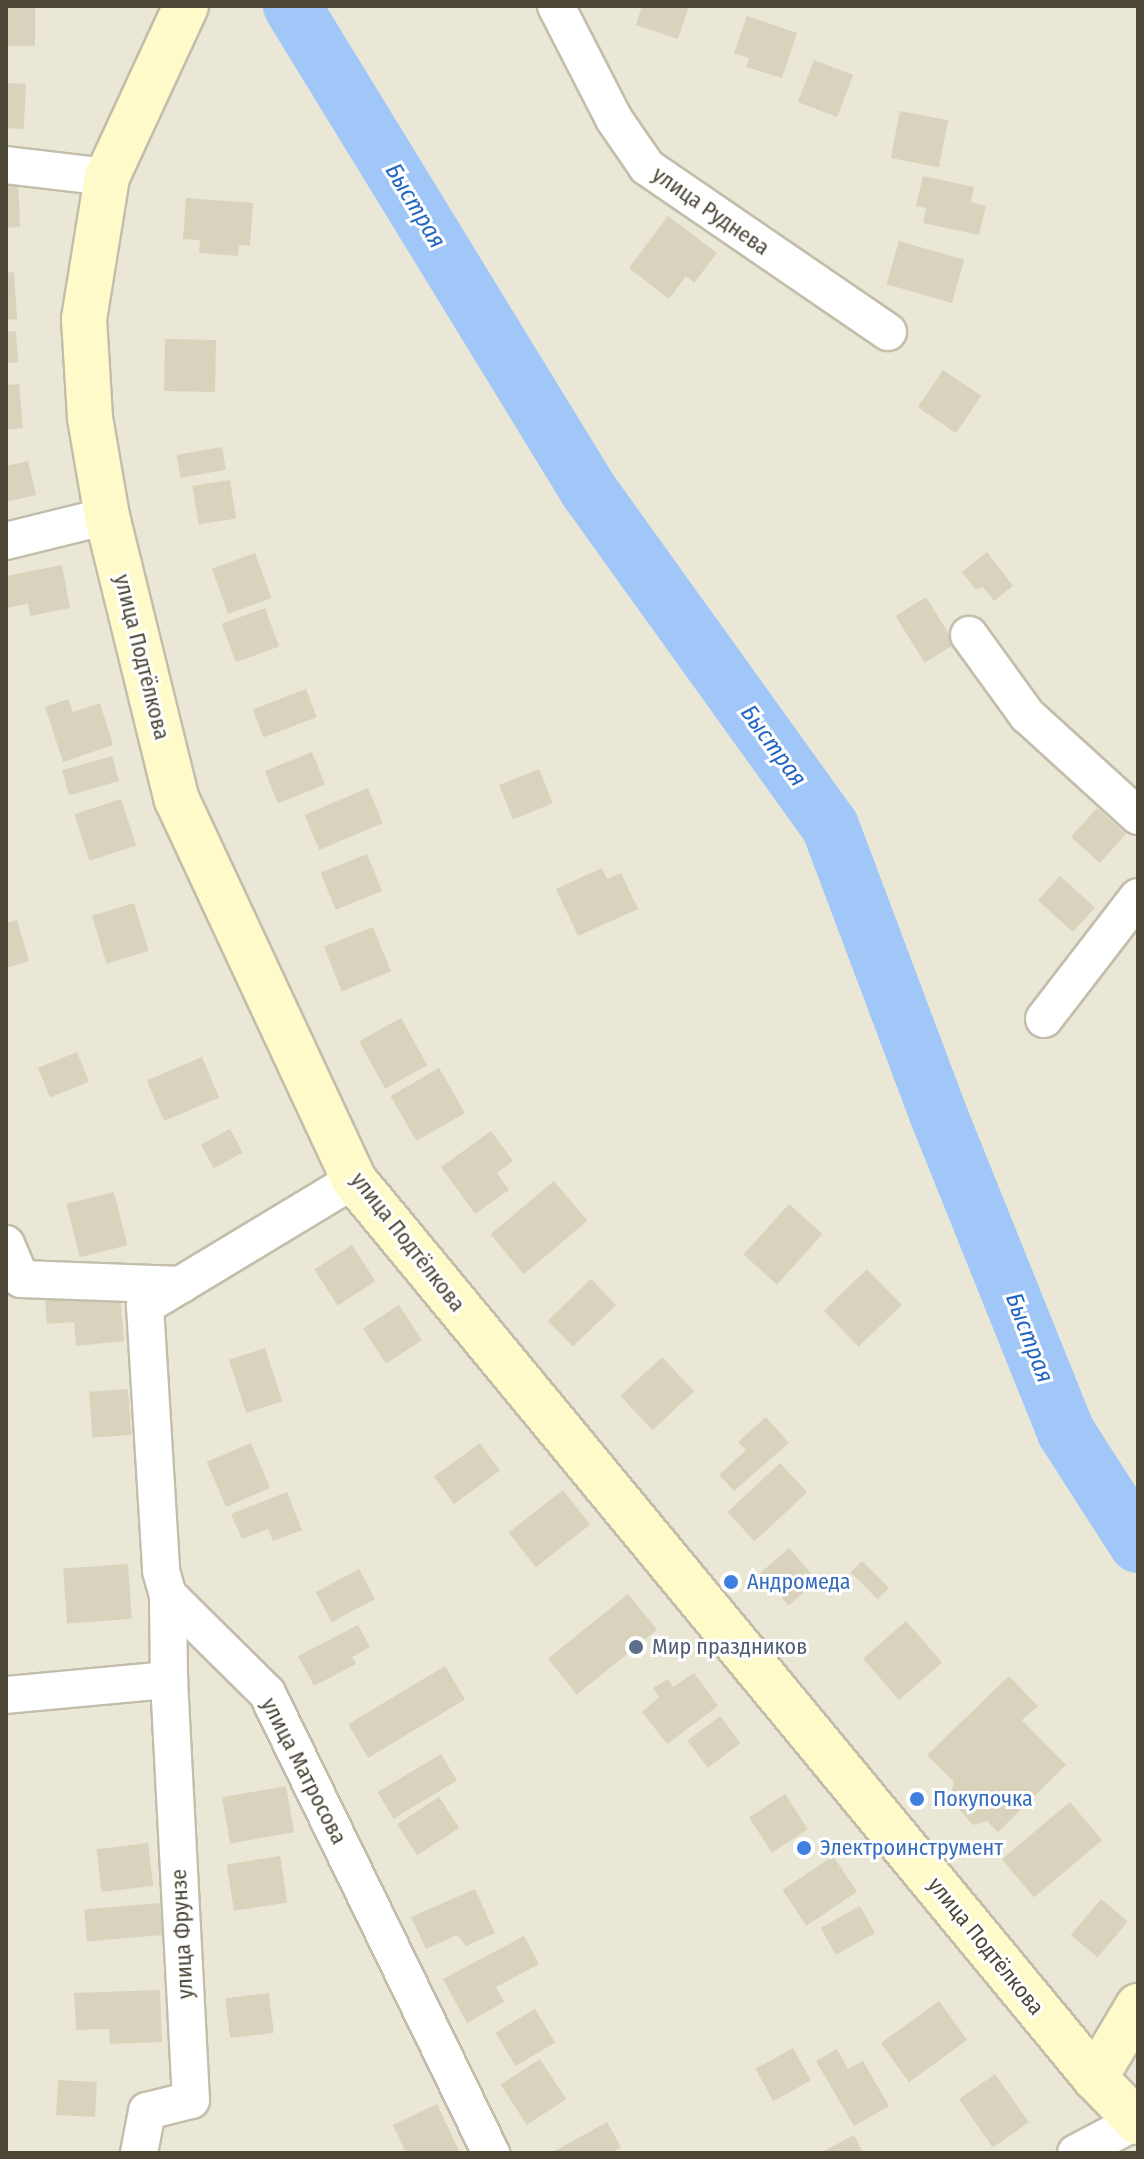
<!DOCTYPE html>
<meta charset="utf-8">
<style>
body{margin:0}
#map{position:relative;width:1144px;height:2159px;overflow:hidden;background:#f6f4e9;font-family:"Fira Sans Condensed",sans-serif}
div>[style]{position:absolute}
.residential>*{inset:0;background:#ebe7d7;transform-origin:0 0}
.river>*{height:58px;margin:-29px;padding:0 29px;transform-origin:29px;border-radius:29px;background:#a0c7f8}
.building>*{inset:0;background:#d9d2bd;transform-origin:0 0}
.roads{filter:drop-shadow(2px 0 #c3beab) drop-shadow(-2px 0 #c3beab) drop-shadow(0 2px #c3beab) drop-shadow(0 -2px #c3beab)}
.street>*{height:36px;margin:-18px;padding:0 18px;transform-origin:18px;border-radius:18px;background:#fff}
.secondary>*{height:44px;margin:-22px;padding:0 22px;transform-origin:22px;border-radius:22px;background:#fffaca}
.dots>*{width:22px;height:22px;translate:-50% -50%;box-sizing:border-box;border:4px solid #fff;border-radius:50%}
span{translate:-50% -50%;white-space:nowrap;text-align:center;line-height:1.15;-webkit-text-stroke:6px #fff;paint-order:stroke}
.street-label{font-size:22px;color:#4b4636}
.shop-label{font-size:22px;color:#366cbe}
.left{translate:0 -50%;text-align:left}
.service-label{font-size:22px;color:#4e5e75}
.water-label{font-size:24px;color:#2367c4;font-style:italic}
.frame{position:absolute;inset:0;border:8px solid #4b4636;pointer-events:none}
</style>
<div id="map">
<div class="residential">
<i style="left:6px;top:6px;width:1132px;height:2147px"></i>
</div>
<div class="river">
<i style="left:292px;top:6px;width:569px;rotate:58.52deg"></i>
<i style="left:589px;top:491px;width:413px;rotate:54.3deg"></i>
<i style="left:830px;top:826px;width:310px;rotate:69.4deg"></i>
<i style="left:939px;top:1116px;width:341px;rotate:68.1deg"></i>
<i style="left:1066px;top:1432px;width:133px;rotate:57.3deg"></i>
</div>
<div class="building">
<i style="left:6px;top:6px;width:29px;height:40px"></i>
<i style="clip-path:polygon(642px 6px,689px 6px,678px 39px,636px 25px)"></i>
<i style="clip-path:polygon(747px 16px,797px 33px,782px 78px,746px 67px,749px 58px,734px 53px)"></i>
<i style="left:814px;top:60px;width:42px;height:45px;rotate:21deg"></i>
<i style="left:6px;top:83px;width:20px;height:45px;rotate:3deg"></i>
<i style="left:900px;top:111px;width:49px;height:48px;rotate:11deg"></i>
<i style="clip-path:polygon(18px 173px,20px 227px,6px 228px,6px 174px)"></i>
<i style="clip-path:polygon(923px 176px,974px 187px,971px 202px,986px 206px,979px 235px,923px 223px,926px 208px,916px 206px)"></i>
<i style="clip-path:polygon(186px 198px,253px 203px,250px 246px,239px 245px,238px 256px,199px 253px,200px 240px,183px 239px)"></i>
<i style="clip-path:polygon(668px 216px,717px 253px,694px 283px,686px 276px,669px 299px,629px 268px)"></i>
<i style="left:899px;top:241px;width:68px;height:45px;rotate:16deg"></i>
<i style="clip-path:polygon(14px 272px,17px 319px,6px 320px,6px 273px)"></i>
<i style="clip-path:polygon(16px 331px,18px 362px,6px 363px,6px 332px)"></i>
<i style="left:165px;top:339px;width:51px;height:52px;rotate:1deg"></i>
<i style="left:943px;top:370px;width:46px;height:45px;rotate:34deg"></i>
<i style="clip-path:polygon(19px 384px,23px 428px,6px 430px,6px 385px)"></i>
<i style="left:222px;top:447px;width:23px;height:46px;rotate:80deg"></i>
<i style="clip-path:polygon(28px 461px,36px 495px,6px 502px,6px 466px)"></i>
<i style="left:230px;top:480px;width:39px;height:38px;rotate:81deg"></i>
<i style="clip-path:polygon(987px 552px,1013px 586px,994px 601px,983px 587px,975px 589px,962px 572px)"></i>
<i style="left:255px;top:553px;width:48px;height:46px;rotate:70deg"></i>
<i style="clip-path:polygon(62px 565px,70px 608px,30px 616px,28px 604px,6px 608px,6px 576px)"></i>
<i style="left:926px;top:597px;width:55px;height:36px;rotate:58deg"></i>
<i style="left:265px;top:608px;width:41px;height:46px;rotate:70deg"></i>
<i style="left:306px;top:689px;width:30px;height:57px;rotate:69deg"></i>
<i style="clip-path:polygon(68px 699px,73px 712px,100px 703px,113px 745px,63px 762px,45px 707px)"></i>
<i style="left:312px;top:752px;width:35px;height:51px;rotate:68deg"></i>
<i style="left:112px;top:756px;width:26px;height:52px;rotate:74deg"></i>
<i style="left:539px;top:769px;width:37px;height:43px;rotate:68deg"></i>
<i style="left:368px;top:788px;width:38px;height:69px;rotate:67deg"></i>
<i style="left:121px;top:799px;width:49px;height:49px;rotate:72deg"></i>
<i style="left:1097px;top:808px;width:39px;height:39px;rotate:42deg"></i>
<i style="left:367px;top:854px;width:40px;height:50px;rotate:68deg"></i>
<i style="clip-path:polygon(602px 868px,607px 879px,621px 873px,638px 909px,578px 936px,556px 889px)"></i>
<i style="left:1060px;top:876px;width:47px;height:33px;rotate:42deg"></i>
<i style="left:134px;top:903px;width:50px;height:44px;rotate:73deg"></i>
<i style="clip-path:polygon(17px 920px,29px 961px,6px 968px,6px 923px)"></i>
<i style="left:373px;top:927px;width:48px;height:53px;rotate:68deg"></i>
<i style="left:401px;top:1018px;width:54px;height:48px;rotate:61deg"></i>
<i style="left:77px;top:1052px;width:32px;height:42px;rotate:68deg"></i>
<i style="left:202px;top:1057px;width:44px;height:60px;rotate:67deg"></i>
<i style="left:439px;top:1068px;width:52px;height:56px;rotate:60deg"></i>
<i style="left:230px;top:1129px;width:27px;height:33px;rotate:62deg"></i>
<i style="clip-path:polygon(491px 1131px,513px 1161px,497px 1173px,509px 1190px,475px 1214px,441px 1167px)"></i>
<i style="left:554px;top:1181px;width:52px;height:83px;rotate:50deg"></i>
<i style="left:114px;top:1192px;width:55px;height:49px;rotate:76deg"></i>
<i style="left:789px;top:1204px;width:45px;height:68px;rotate:42deg"></i>
<i style="left:352px;top:1245px;width:43px;height:45px;rotate:57deg"></i>
<i style="left:867px;top:1269px;width:50px;height:60px;rotate:46deg"></i>
<i style="left:591px;top:1279px;width:36px;height:60px;rotate:46deg"></i>
<i style="clip-path:polygon(120px 1293px,124px 1341px,76px 1346px,74px 1322px,47px 1324px,45px 1300px)"></i>
<i style="left:399px;top:1305px;width:42px;height:43px;rotate:57deg"></i>
<i style="left:265px;top:1348px;width:56px;height:38px;rotate:72deg"></i>
<i style="left:662px;top:1357px;width:47px;height:57px;rotate:47deg"></i>
<i style="left:128px;top:1389px;width:46px;height:39px;rotate:86deg"></i>
<i style="clip-path:polygon(766px 1417px,789px 1443px,734px 1491px,719px 1475px,746px 1450px,738px 1442px)"></i>
<i style="left:251px;top:1443px;width:49px;height:48px;rotate:67deg"></i>
<i style="left:480px;top:1443px;width:34px;height:57px;rotate:54deg"></i>
<i style="left:780px;top:1463px;width:40px;height:72px;rotate:47deg"></i>
<i style="left:563px;top:1490px;width:44px;height:69px;rotate:52deg"></i>
<i style="clip-path:polygon(287px 1492px,302px 1530px,273px 1541px,268px 1529px,242px 1539px,231px 1514px)"></i>
<i style="left:789px;top:1548px;width:43px;height:38px;rotate:49deg"></i>
<i style="left:862px;top:1561px;width:38px;height:16px;rotate:45deg"></i>
<i style="left:128px;top:1564px;width:55px;height:65px;rotate:86deg"></i>
<i style="left:359px;top:1569px;width:34px;height:49px;rotate:62deg"></i>
<i style="left:628px;top:1594px;width:46px;height:103px;rotate:51deg"></i>
<i style="left:906px;top:1621px;width:55px;height:57px;rotate:49deg"></i>
<i style="clip-path:polygon(358px 1625px,370px 1647px,352px 1657px,356px 1664px,314px 1686px,298px 1656px)"></i>
<i style="left:445px;top:1666px;width:39px;height:113px;rotate:59deg"></i>
<i style="clip-path:polygon(694px 1673px,718px 1706px,667px 1744px,642px 1712px,659px 1697px,653px 1688px,668px 1679px,673px 1687px)"></i>
<i style="clip-path:polygon(1009px 1676px,1038px 1706px,1022px 1720px,1066px 1765px,998px 1832px,987px 1821px,973px 1825px,950px 1799px,954px 1782px,927px 1755px)"></i>
<i style="left:720px;top:1716px;width:34px;height:41px;rotate:53deg"></i>
<i style="left:441px;top:1754px;width:31px;height:74px;rotate:59deg"></i>
<i style="left:286px;top:1786px;width:47px;height:65px;rotate:80deg"></i>
<i style="left:785px;top:1794px;width:42px;height:43px;rotate:57deg"></i>
<i style="left:439px;top:1797px;width:37px;height:50px;rotate:57deg"></i>
<i style="left:1070px;top:1802px;width:50px;height:89px;rotate:50deg"></i>
<i style="left:148px;top:1843px;width:43px;height:52px;rotate:83deg"></i>
<i style="left:280px;top:1856px;width:47px;height:54px;rotate:81deg"></i>
<i style="left:833px;top:1856px;width:43px;height:61px;rotate:56deg"></i>
<i style="clip-path:polygon(475px 1889px,495px 1933px,466px 1946px,457px 1935px,426px 1949px,411px 1917px)"></i>
<i style="left:1101px;top:1899px;width:35px;height:47px;rotate:40deg"></i>
<i style="left:160px;top:1903px;width:32px;height:76px;rotate:85deg"></i>
<i style="left:860px;top:1906px;width:31px;height:45px;rotate:61deg"></i>
<i style="clip-path:polygon(524px 1936px,539px 1964px,496px 1987px,504px 2002px,467px 2023px,443px 1979px)"></i>
<i style="clip-path:polygon(160px 1990px,162px 2042px,110px 2044px,109px 2029px,76px 2030px,74px 1993px)"></i>
<i style="left:269px;top:1993px;width:40px;height:44px;rotate:83deg"></i>
<i style="left:939px;top:2001px;width:48px;height:72px;rotate:54deg"></i>
<i style="left:535px;top:2009px;width:39px;height:46px;rotate:59deg"></i>
<i style="left:793px;top:2048px;width:37px;height:43px;rotate:61deg"></i>
<i style="clip-path:polygon(837px 2049px,848px 2069px,863px 2061px,889px 2106px,854px 2126px,816px 2061px)"></i>
<i style="left:540px;top:2059px;width:48px;height:47px;rotate:57deg"></i>
<i style="left:995px;top:2074px;width:59px;height:44px;rotate:55deg"></i>
<i style="left:58px;top:2080px;width:39px;height:35px;rotate:3deg"></i>
<i style="clip-path:polygon(437px 2104px,460px 2153px,406px 2153px,393px 2125px)"></i>
<i style="clip-path:polygon(607px 2122px,621px 2147px,611px 2153px,551px 2153px)"></i>
<i style="clip-path:polygon(854px 2135px,863px 2153px,820px 2153px)"></i>
</div>
<div class="roads">
<div class="street">
<i style="left:556px;top:6px;width:127px;rotate:62.8deg"></i>
<i style="left:614px;top:119px;width:58px;rotate:55.5deg"></i>
<i style="left:647px;top:167px;width:292px;rotate:34.4deg"></i>
<i style="left:6px;top:165px;width:102px;rotate:6.8deg"></i>
<i style="left:6px;top:541px;width:104px;rotate:-13.9deg"></i>
<i style="left:969px;top:635px;width:99px;rotate:54.1deg"></i>
<i style="left:1027px;top:715px;width:150px;rotate:42.3deg"></i>
<i style="left:1044px;top:1019px;width:154px;rotate:-52.4deg"></i>
<i style="left:354px;top:1180px;width:244px;rotate:148.9deg"></i>
<i style="left:145px;top:1306px;width:265px;rotate:86.5deg"></i>
<i style="left:161px;top:1571px;width:25px;rotate:74deg"></i>
<i style="left:168px;top:1595px;width:139px;rotate:44.7deg"></i>
<i style="left:267px;top:1693px;width:512px;rotate:64.04deg"></i>
<i style="left:6px;top:1244px;width:38px;rotate:67deg"></i>
<i style="left:21px;top:1279px;width:160px;rotate:2.1deg"></i>
<i style="left:6px;top:1695px;width:164px;rotate:-5.3deg"></i>
<i style="left:169px;top:1680px;width:85px;rotate:-90.7deg"></i>
<i style="left:139px;top:2153px;width:43px;rotate:-79.2deg"></i>
<i style="left:147px;top:2111px;width:45px;rotate:-14deg"></i>
<i style="left:191px;top:2100px;width:421px;rotate:-93deg"></i>
<i style="left:1076px;top:2153px;width:69px;rotate:-27.7deg"></i>
</div>
<div class="secondary">
<i style="left:186px;top:6px;width:188px;rotate:114.8deg"></i>
<i style="left:107px;top:177px;width:144px;rotate:99.2deg"></i>
<i style="left:84px;top:319px;width:99px;rotate:86.5deg"></i>
<i style="left:90px;top:418px;width:99px;rotate:80.2deg"></i>
<i style="left:107px;top:516px;width:292px;rotate:76.2deg"></i>
<i style="left:177px;top:800px;width:419px;rotate:65deg"></i>
<i style="left:354px;top:1180px;width:1164px;rotate:50.47deg"></i>
<i style="left:1095px;top:2078px;width:62px;rotate:45.7deg"></i>
<i style="left:1095px;top:2078px;width:84px;rotate:-59.2deg"></i>
</div>
</div>
<div class="dots">
<i style="left:731px;top:1582px;background:#3f7fe0"></i>
<i style="left:636px;top:1647px;background:#5c6f8a"></i>
<i style="left:917px;top:1799px;background:#3f7fe0"></i>
<i style="left:804px;top:1848px;background:#3f7fe0"></i>
</div>
<div class="street-label">
<span style="left:711px;top:211px;rotate:35deg">улица Руднева</span>
<span style="left:142px;top:657px;rotate:76deg">улица Подтёлкова</span>
<span style="left:408px;top:1242px;rotate:52deg">улица Подтёлкова</span>
<span style="left:304px;top:1771px;rotate:63deg">улица Матросова</span>
<span style="left:182px;top:1934px;rotate:-93deg">улица Фрунзе</span>
<span style="left:986px;top:1946px;rotate:51deg">улица Подтёлкова</span>
</div>
<div class="shop-label">
<span class="left" style="left:747px;top:1582px">Андромеда</span>
<span class="left" style="left:933px;top:1799px">Покупочка</span>
<span class="left" style="left:820px;top:1848px">Электроинструмент</span>
</div>
<div class="service-label">
<span class="left" style="left:652px;top:1647px">Мир праздников</span>
</div>
<div class="water-label">
<span style="left:415px;top:206px;rotate:59deg">Быстрая</span>
<span style="left:773px;top:746px;rotate:54deg">Быстрая</span>
<span style="left:1029px;top:1338px;rotate:69deg">Быстрая</span>
</div>
<div class="frame"></div>
</div>
